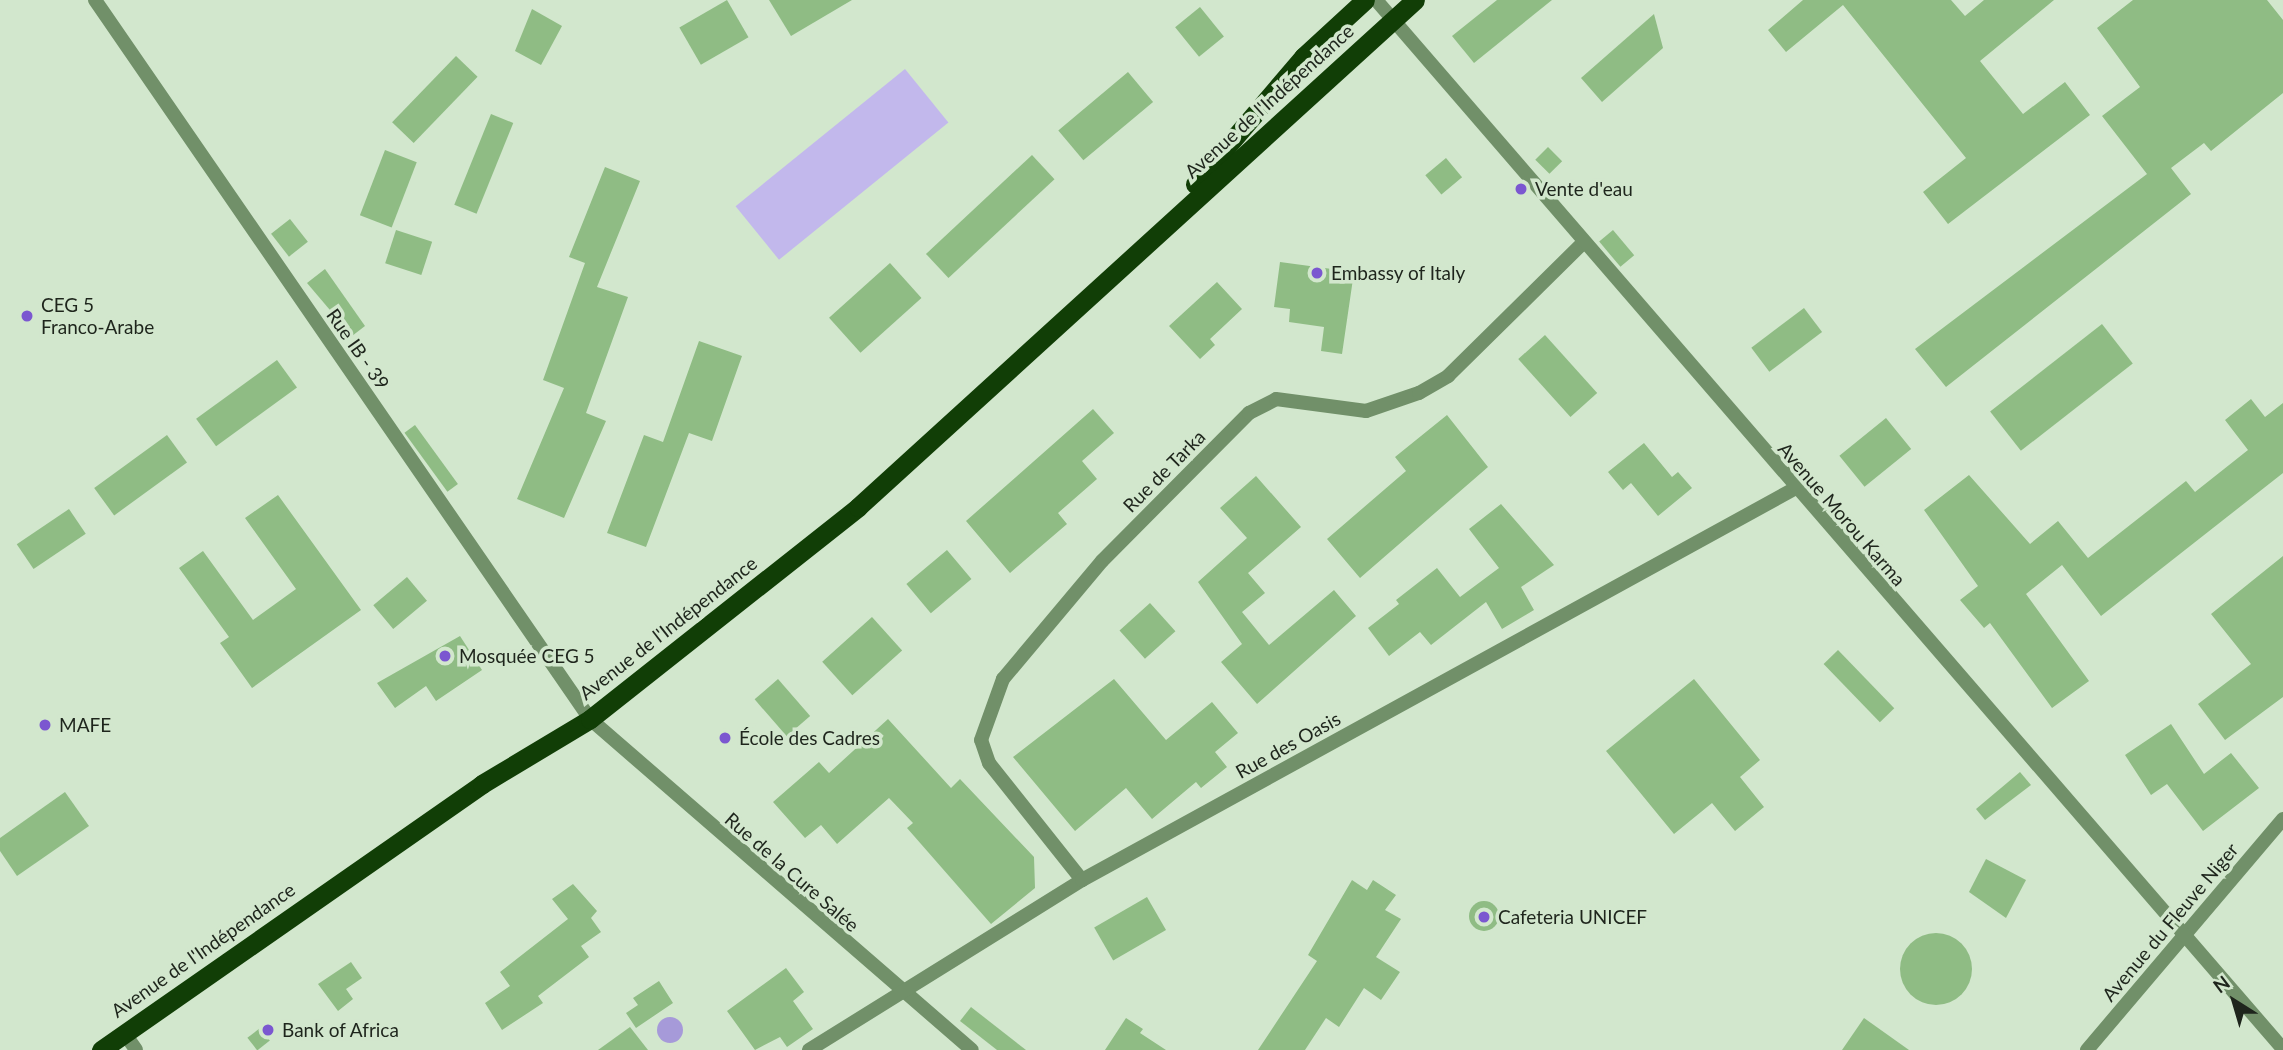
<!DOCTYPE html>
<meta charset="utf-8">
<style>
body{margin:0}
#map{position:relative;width:2283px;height:1050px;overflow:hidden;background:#d2e7cd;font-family:Lato,sans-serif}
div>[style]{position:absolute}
.green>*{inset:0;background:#c2b8ec;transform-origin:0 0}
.water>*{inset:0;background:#a69ad9}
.round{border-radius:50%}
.building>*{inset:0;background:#8fbc84;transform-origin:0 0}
.minor>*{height:14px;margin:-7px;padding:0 7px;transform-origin:7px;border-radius:7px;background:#719069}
.tertiary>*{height:14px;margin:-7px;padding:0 7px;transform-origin:7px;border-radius:7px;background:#719069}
.trunk>*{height:19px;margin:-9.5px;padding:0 9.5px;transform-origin:9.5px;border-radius:9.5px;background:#113e06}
.dots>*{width:19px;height:19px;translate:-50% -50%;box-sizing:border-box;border:4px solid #d2e7cd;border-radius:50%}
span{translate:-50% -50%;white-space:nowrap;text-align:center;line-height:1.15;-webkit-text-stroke:7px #d2e7cd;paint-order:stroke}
.street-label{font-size:19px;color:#1e251c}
.poi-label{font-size:19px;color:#1e251c}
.left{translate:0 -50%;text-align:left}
.north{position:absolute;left:2199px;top:966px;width:70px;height:70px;-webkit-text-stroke:5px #d2e7cd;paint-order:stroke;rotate:323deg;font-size:19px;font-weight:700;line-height:28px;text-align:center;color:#1e251c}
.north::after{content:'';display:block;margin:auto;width:24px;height:32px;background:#1e251c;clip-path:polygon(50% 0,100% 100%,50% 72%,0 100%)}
</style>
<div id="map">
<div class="green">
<i style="left:905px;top:69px;width:69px;height:218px;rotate:51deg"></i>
</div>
<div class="water">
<i class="round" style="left:657px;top:1017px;width:26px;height:26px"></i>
</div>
<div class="building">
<i style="left:727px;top:0;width:43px;height:55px;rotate:60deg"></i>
<i style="clip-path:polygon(769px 0,852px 0,791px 36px)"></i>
<i style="clip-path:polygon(1497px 0,1552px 0,1474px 63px,1452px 36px)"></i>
<i style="clip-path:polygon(1803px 0,1951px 0,1965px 16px,1984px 0,2054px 0,1980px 61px,2023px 114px,2065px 82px,2090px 115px,1948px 224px,1923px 192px,1966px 158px,1843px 5px,1786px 52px,1768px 30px)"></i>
<i style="clip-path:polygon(2133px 0,2267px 0,2283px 20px,2283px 93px,2211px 151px,2204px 143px,2171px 168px,2191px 194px,1946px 387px,1915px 349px,2147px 174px,2102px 116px,2140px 87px,2097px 28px)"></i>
<i style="left:1200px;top:7px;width:38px;height:32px;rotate:51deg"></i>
<i style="clip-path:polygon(532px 9px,562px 26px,541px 65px,515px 51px)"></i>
<i style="clip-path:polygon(1654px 14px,1663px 48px,1602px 102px,1581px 78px)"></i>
<i style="left:456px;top:56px;width:30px;height:92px;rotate:44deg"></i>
<i style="left:1128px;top:72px;width:39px;height:91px;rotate:50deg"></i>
<i style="left:491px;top:114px;width:24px;height:98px;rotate:22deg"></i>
<i style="left:1548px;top:147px;width:20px;height:18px;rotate:45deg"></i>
<i style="left:385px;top:150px;width:34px;height:70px;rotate:21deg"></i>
<i style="left:1032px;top:155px;width:33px;height:145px;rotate:47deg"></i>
<i style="left:1446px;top:158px;width:25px;height:27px;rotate:50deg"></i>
<i style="clip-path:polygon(605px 167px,640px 181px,597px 287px,628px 297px,586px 413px,606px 421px,564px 518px,517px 499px,564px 388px,543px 380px,585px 263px,569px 257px)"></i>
<i style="left:290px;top:219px;width:29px;height:24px;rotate:52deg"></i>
<i style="left:396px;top:230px;width:38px;height:35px;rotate:18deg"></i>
<i style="left:1613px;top:230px;width:33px;height:18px;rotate:50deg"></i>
<i style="clip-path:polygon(1280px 262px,1354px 272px,1342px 354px,1321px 351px,1324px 327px,1289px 322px,1290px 309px,1274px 307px)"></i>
<i style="left:890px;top:263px;width:47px;height:82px;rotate:48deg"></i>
<i style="clip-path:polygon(325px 269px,365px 326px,352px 336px,307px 283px)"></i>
<i style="clip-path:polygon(1217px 282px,1242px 309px,1210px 339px,1215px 345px,1200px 359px,1169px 326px)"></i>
<i style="left:1804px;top:308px;width:30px;height:66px;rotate:53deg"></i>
<i style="left:2102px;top:324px;width:50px;height:142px;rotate:52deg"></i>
<i style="left:1545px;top:335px;width:78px;height:36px;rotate:48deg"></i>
<i style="clip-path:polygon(699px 341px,742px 356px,712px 441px,689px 433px,646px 547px,607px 533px,644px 435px,663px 442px)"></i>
<i style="left:277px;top:360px;width:34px;height:100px;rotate:54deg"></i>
<i style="clip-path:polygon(2251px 399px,2265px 417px,2283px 403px,2283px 473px,2101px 616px,2062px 565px,2026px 594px,2089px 681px,2052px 708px,1990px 623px,1984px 628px,1960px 600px,1978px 586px,1924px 510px,1969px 475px,2030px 544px,2058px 521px,2088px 558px,2186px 481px,2195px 492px,2248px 450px,2225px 420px)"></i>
<i style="clip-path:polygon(1093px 409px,1114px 433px,1082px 461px,1097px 479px,1058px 513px,1067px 524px,1010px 573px,966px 521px)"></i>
<i style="clip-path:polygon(1447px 415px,1488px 467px,1360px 578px,1327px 539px,1406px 471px,1395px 457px)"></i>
<i style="left:1886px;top:418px;width:40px;height:60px;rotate:51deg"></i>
<i style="left:415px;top:425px;width:73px;height:13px;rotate:54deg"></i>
<i style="left:167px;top:435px;width:34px;height:90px;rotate:54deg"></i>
<i style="clip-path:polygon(1644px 443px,1672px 477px,1678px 472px,1692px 488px,1658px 516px,1631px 483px,1623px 490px,1608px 472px)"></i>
<i style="clip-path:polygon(1256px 476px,1301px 527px,1248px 573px,1265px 593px,1242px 612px,1269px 645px,1334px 590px,1356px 616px,1257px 704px,1221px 662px,1242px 644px,1198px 582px,1247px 538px,1220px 508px)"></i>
<i style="clip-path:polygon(278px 495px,361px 610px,252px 688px,220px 643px,229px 637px,179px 568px,203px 551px,253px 620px,296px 589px,245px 518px)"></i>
<i style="clip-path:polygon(1501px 504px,1554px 565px,1521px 587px,1534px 610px,1502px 629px,1486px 602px,1431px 645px,1420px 632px,1389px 656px,1368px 628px,1399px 604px,1396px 600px,1437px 568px,1460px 597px,1499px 568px,1469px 529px)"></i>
<i style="left:69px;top:509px;width:30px;height:63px;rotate:56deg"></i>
<i style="left:947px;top:550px;width:38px;height:53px;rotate:50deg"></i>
<i style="clip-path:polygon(2283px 556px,2283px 697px,2225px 740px,2198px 704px,2251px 664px,2211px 614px)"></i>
<i style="left:407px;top:577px;width:31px;height:44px;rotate:50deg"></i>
<i style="left:1150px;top:603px;width:38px;height:41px;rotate:48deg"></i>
<i style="left:872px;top:617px;width:45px;height:67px;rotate:48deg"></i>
<i style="clip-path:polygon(460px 636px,482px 670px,436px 701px,426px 686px,395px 708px,377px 683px)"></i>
<i style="left:1838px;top:650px;width:81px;height:20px;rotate:46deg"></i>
<i style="left:778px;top:679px;width:49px;height:31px;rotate:49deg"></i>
<i style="clip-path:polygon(1114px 679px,1166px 740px,1212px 702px,1238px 733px,1215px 752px,1227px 767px,1201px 788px,1196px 782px,1152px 819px,1126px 788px,1075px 831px,1013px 757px)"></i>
<i style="clip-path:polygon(1694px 679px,1760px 760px,1740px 777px,1764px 807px,1735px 831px,1712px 803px,1674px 834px,1606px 751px)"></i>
<i style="clip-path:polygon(888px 719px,951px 788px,960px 779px,1034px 857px,1035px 888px,991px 924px,907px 828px,913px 823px,889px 798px,837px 844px,821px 825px,805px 838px,773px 802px,819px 762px,829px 773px)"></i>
<i style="clip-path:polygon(2171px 724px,2204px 774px,2231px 753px,2259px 788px,2203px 831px,2167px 784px,2151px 795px,2125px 755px)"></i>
<i style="clip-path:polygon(2020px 772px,2031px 785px,1985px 820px,1976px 809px)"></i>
<i style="clip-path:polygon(65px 792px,89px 826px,17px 876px,0 851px,0 838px)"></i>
<i style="clip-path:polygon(1986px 859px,2026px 880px,2006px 918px,1969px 892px)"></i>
<i style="clip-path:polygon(1352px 880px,1367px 890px,1373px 880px,1396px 895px,1385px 910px,1401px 919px,1376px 957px,1400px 972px,1381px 1000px,1364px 988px,1339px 1027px,1326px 1018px,1305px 1050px,1258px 1050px,1317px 961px,1308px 955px)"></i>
<i style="clip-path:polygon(573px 884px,597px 911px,591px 918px,601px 932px,581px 946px,589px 957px,538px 996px,543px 1003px,502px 1030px,485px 1003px,510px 986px,500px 972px,568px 919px,552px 899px)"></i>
<i style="left:1147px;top:897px;width:38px;height:61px;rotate:60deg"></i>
<i class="round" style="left:1469px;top:901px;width:30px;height:30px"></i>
<i class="round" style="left:1900px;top:933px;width:72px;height:72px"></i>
<i style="clip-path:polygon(351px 962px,362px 978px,346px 989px,353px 999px,338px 1011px,318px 984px)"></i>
<i style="clip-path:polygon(786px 968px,804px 992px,793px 1001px,813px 1029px,787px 1047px,780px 1037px,755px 1050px,727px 1011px)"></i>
<i style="clip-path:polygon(659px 981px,673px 1003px,636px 1028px,626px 1013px,638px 1005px,633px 998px)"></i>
<i style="clip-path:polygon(971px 1007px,1026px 1050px,997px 1050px,960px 1021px)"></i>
<i style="clip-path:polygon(1126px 1018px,1143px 1029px,1140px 1033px,1166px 1050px,1105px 1050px)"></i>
<i style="clip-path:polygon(1864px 1018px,1909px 1050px,1842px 1050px)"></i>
<i style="clip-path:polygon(630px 1027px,648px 1050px,598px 1050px)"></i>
<i style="left:260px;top:1028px;width:16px;height:16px;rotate:52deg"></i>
</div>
<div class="minor">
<i style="left:95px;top:0;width:873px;rotate:55.45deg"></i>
<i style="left:590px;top:719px;width:505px;rotate:40.91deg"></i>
<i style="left:1082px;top:880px;width:149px;rotate:-128.5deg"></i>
<i style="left:989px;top:763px;width:24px;rotate:-109deg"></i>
<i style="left:981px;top:740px;width:65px;rotate:-70.2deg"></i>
<i style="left:1003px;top:679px;width:154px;rotate:-50deg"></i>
<i style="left:1102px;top:561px;width:209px;rotate:-45.2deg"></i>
<i style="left:1249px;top:413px;width:30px;rotate:-27deg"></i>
<i style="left:1276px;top:399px;width:91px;rotate:7.6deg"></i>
<i style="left:1366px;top:411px;width:56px;rotate:-18.8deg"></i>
<i style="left:1419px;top:393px;width:34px;rotate:-30deg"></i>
<i style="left:1448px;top:376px;width:188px;rotate:-44.6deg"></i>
<i style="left:125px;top:1034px;width:19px;rotate:55deg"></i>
<i style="left:809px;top:1050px;width:322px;rotate:-31.9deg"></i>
<i style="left:1082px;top:880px;width:812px;rotate:-28.77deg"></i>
<i style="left:2087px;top:1050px;width:303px;rotate:-49.7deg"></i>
</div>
<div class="tertiary">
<i style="left:1376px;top:0;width:1387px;rotate:49.15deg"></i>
</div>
<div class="trunk">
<i style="left:1195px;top:184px;width:167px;rotate:-49.6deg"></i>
<i style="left:1303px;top:57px;width:84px;rotate:-42.6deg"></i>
<i style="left:101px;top:1050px;width:465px;rotate:-34.9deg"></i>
<i style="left:482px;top:784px;width:126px;rotate:-31deg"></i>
<i style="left:590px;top:719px;width:342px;rotate:-38.3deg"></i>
<i style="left:858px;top:507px;width:753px;rotate:-42.31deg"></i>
</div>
<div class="dots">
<i style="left:1521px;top:189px;background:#7b57d0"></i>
<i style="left:1317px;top:273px;background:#7b57d0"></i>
<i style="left:27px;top:316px;background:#7b57d0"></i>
<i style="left:445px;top:656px;background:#7b57d0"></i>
<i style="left:45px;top:725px;background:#7b57d0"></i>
<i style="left:725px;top:738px;background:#7b57d0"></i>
<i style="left:1484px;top:917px;background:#7b57d0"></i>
<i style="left:268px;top:1030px;background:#7b57d0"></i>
</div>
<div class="street-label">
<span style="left:1269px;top:101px;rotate:-42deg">Avenue de l'Indépendance</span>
<span style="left:358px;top:349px;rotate:55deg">Rue IB - 39</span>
<span style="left:1164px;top:471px;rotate:-45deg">Rue de Tarka</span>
<span style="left:1842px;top:514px;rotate:49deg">Avenue Morou Karma</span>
<span style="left:668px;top:628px;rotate:-38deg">Avenue de l'Indépendance</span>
<span style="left:1288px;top:745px;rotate:-29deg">Rue des Oasis</span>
<span style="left:792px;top:872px;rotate:41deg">Rue de la Cure Salée</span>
<span style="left:2170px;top:922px;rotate:-50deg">Avenue du Fleuve Niger</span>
<span style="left:203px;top:950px;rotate:-35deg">Avenue de l'Indépendance</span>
</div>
<div class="poi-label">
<span class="left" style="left:1535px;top:189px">Vente d'eau</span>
<span class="left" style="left:1331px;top:273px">Embassy of Italy</span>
<span class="left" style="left:41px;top:316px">CEG 5<br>Franco-Arabe</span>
<span class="left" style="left:459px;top:656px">Mosquée CEG 5</span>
<span class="left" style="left:59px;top:725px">MAFE</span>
<span class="left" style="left:739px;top:738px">École des Cadres</span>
<span class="left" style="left:1498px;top:917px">Cafeteria UNICEF</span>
<span class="left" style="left:282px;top:1030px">Bank of Africa</span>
</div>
<div class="north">N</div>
</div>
